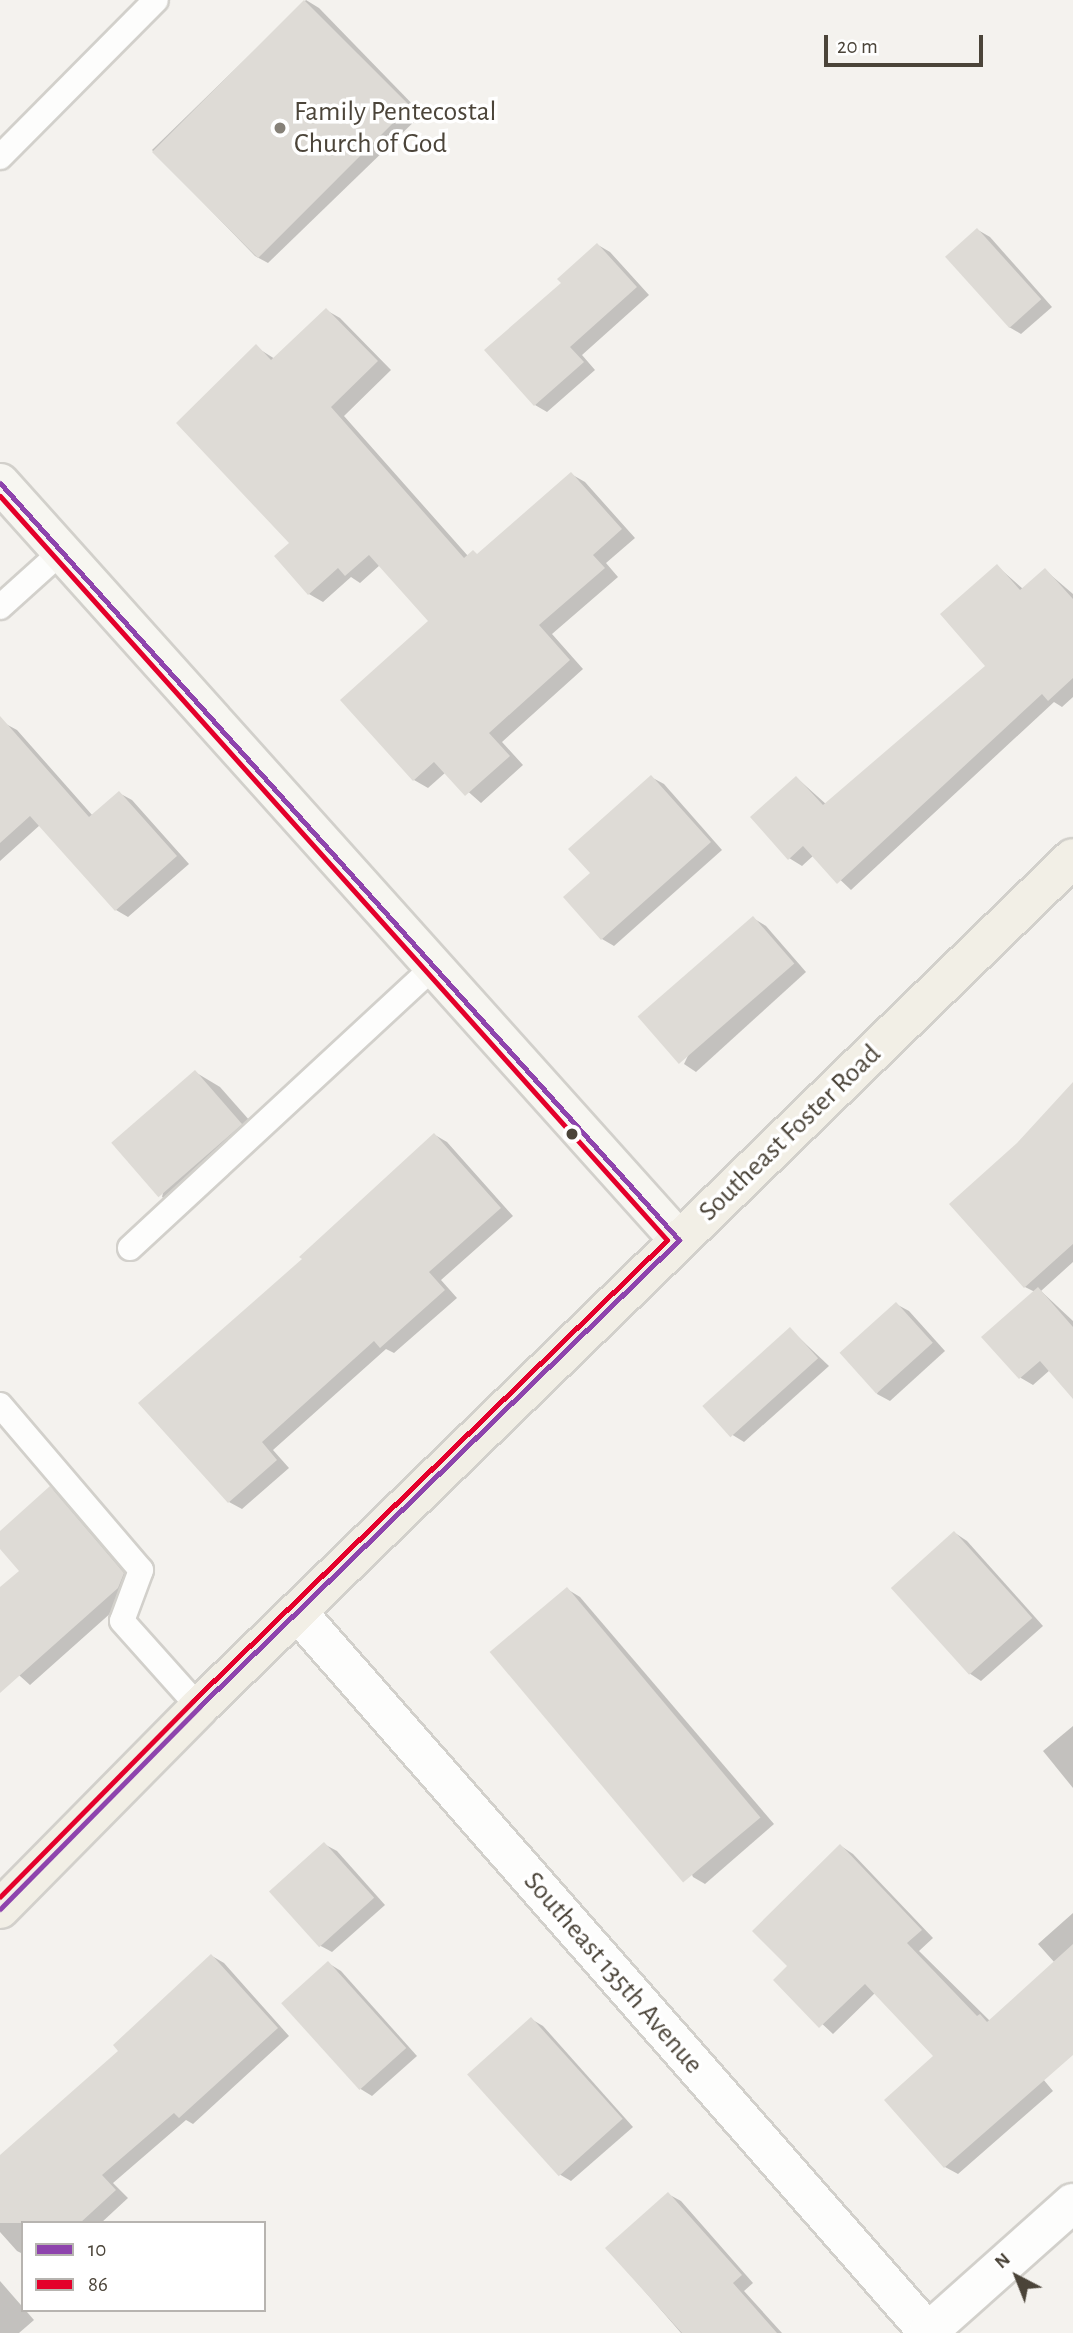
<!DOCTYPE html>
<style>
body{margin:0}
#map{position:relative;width:1073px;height:2333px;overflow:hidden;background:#f4f2ee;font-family:"Alegreya Sans",sans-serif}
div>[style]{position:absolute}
.shadow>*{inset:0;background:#0003}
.building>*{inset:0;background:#dedbd6;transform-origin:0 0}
.roads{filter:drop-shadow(2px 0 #d2d0cb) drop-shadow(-2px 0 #d2d0cb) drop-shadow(0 2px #d2d0cb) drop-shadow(0 -2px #d2d0cb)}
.lane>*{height:24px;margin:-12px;padding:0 12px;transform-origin:12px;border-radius:12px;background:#fdfdfc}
.street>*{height:38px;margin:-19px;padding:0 19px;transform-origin:19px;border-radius:19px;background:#fdfdfc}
.secondary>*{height:38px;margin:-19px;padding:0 19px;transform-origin:19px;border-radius:19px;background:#f7f6f1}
.primary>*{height:38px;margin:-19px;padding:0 19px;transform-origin:19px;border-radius:19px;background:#f2efe6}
.bus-1>*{height:5px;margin:-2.5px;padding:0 2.5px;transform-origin:2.5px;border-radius:2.5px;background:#8e44ad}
.bus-2>*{height:5px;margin:-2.5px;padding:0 2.5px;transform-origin:2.5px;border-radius:2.5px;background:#e4002b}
.dots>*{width:19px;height:19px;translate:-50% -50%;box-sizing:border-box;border:4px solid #fff;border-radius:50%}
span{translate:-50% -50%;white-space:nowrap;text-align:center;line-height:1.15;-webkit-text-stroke:7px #fff;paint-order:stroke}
.poi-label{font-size:28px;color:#4b4439}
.left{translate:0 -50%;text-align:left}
.street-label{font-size:28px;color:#4b4439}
.legend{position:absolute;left:21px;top:2221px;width:245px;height:91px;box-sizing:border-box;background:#fff;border:2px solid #b7b4b0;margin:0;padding:9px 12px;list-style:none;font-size:21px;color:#4b4439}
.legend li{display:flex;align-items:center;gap:14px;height:35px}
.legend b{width:35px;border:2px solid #b7b4b0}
.north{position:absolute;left:982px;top:2242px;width:70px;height:70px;-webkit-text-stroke:5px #fff;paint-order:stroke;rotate:318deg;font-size:19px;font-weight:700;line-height:28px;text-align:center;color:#4b4439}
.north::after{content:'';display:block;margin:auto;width:24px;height:32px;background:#4b4439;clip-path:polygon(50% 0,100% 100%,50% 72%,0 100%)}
.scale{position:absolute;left:824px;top:35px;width:159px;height:32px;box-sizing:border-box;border:4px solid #4b4439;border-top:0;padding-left:9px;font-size:21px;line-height:24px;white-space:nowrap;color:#4b4439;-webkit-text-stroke:5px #fff;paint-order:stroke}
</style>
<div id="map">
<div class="shadow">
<i style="clip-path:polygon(306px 0,319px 8px,422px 114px,268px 263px,255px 256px,152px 150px)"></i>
<i style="clip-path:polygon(978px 230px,990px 237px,1052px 307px,1021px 334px,1009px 327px)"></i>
<i style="clip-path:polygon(598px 245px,610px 252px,649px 295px,582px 355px,595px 370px,547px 412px,535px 405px,564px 283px)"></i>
<i style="clip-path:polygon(326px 310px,340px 318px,391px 370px,344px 416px,468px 556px,479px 555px,571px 474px,585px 482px,635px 538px,606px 563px,618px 577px,552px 634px,583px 669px,502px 742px,523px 765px,481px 803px,446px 772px,428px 788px,414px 780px,343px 700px,430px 621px,380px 565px,360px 583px,351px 577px,323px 602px,309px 594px,292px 544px,256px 347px,275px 359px)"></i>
<i style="clip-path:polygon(997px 566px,1023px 589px,1045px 570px,1073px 594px,1073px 697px,1062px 707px,1054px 702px,851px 890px,814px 855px,802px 866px,789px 858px,797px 778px,827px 805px,988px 666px)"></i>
<i style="clip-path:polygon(4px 723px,17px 730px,93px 816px,119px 793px,132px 800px,189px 864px,128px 917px,116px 910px,40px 825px,0 861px,0 726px)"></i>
<i style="clip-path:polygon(651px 777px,664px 784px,722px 850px,614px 946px,602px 939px,592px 873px)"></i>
<i style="clip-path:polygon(753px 918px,766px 926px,806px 972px,696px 1072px,684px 1064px)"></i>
<i style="clip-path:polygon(195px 1072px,220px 1087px,266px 1139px,188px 1212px,162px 1197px)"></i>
<i style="clip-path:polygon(1073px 1085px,1073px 1262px,1041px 1291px,1073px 1321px,1073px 1396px,1050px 1370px,1033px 1385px,1021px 1378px,984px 1337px,1035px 1292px,1025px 1287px,1018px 1144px)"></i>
<i style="clip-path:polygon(435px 1135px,447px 1142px,513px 1216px,441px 1280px,457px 1298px,394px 1353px,386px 1349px,273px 1450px,289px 1468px,242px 1509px,229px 1502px,304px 1259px)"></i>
<i style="clip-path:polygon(896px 1304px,909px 1311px,945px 1351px,890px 1401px,877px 1394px)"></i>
<i style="clip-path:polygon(791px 1330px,829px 1366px,744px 1442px,731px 1434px)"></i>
<i style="clip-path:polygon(50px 1488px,63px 1496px,136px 1581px,131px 1595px,30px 1685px,0 1658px,0 1589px,21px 1571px,0 1547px,0 1533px)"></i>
<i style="clip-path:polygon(955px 1533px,967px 1541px,1043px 1626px,981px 1681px,969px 1673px)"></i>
<i style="clip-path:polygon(567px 1589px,580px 1597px,774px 1824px,705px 1884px,693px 1877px)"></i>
<i style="clip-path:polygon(1073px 1726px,1073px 1788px,1043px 1751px)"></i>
<i style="clip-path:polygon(324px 1844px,337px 1851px,385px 1905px,332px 1952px,319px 1945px)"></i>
<i style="clip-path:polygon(841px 1846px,853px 1854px,933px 1938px,919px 1951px,990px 2021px,1055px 1963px,1038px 1944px,1073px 1913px,1073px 2053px,1043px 2079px,1053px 2091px,958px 2174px,945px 2167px,936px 2056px,876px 1992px,833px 2034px,775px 1980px,789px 1966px)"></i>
<i style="clip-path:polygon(212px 1956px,224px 1963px,289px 2036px,193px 2124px,186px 2120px,113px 2183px,128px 2198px,101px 2223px,23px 2223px,23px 2254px,17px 2251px,0 2232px,0 2158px,120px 2051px)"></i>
<i style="clip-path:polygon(328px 1963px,341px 1971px,417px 2056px,372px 2096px,359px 2088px)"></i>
<i style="clip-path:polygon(531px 2019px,543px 2026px,633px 2127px,571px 2181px,559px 2174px,469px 2074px)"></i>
<i style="clip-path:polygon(668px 2194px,681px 2201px,753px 2283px,744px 2291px,782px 2333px,681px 2333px,607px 2248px)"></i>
<i style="clip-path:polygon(0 2281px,34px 2320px,19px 2333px,0 2333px)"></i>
</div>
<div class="building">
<i style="left:304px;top:0;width:150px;height:215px;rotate:45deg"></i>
<i style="left:977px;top:228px;width:96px;height:43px;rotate:48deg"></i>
<i style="clip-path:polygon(597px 243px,637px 287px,570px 347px,584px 362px,534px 406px,484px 350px,561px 283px,557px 279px)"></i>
<i style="clip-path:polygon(326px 308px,378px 361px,331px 407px,464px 558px,473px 550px,477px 554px,571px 472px,622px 529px,593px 555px,605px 568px,539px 625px,570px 660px,489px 733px,510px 756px,465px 796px,434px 762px,413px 781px,340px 700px,428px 621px,369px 555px,345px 576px,338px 568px,308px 595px,274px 556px,289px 543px,176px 423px,256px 344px,271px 360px)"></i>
<i style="clip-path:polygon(997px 564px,1020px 590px,1045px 568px,1073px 599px,1073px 678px,1048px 701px,1042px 694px,837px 884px,803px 846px,788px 860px,750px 817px,796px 776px,823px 805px,985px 666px,940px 614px)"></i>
<i style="clip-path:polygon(0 716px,89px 817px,119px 791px,177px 856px,115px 911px,30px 816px,0 843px)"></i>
<i style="clip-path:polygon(651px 775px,711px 842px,601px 940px,563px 897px,590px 873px,568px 849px)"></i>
<i style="left:753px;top:916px;width:63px;height:153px;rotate:49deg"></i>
<i style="left:195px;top:1070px;width:72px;height:111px;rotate:49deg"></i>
<i style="clip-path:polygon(1073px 1082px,1073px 1244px,1024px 1288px,949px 1204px,1017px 1143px)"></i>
<i style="clip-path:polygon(434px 1133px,501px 1208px,429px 1272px,445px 1290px,380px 1348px,374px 1341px,262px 1442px,277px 1460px,228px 1503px,138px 1403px,302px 1259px,299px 1257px)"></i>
<i style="clip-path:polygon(1038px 1287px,1073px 1327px,1073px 1399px,1040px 1361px,1019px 1379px,981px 1337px)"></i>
<i style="left:896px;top:1302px;width:55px;height:76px;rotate:48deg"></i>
<i style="left:790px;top:1327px;width:42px;height:118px;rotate:48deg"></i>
<i style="clip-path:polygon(50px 1486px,124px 1573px,118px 1588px,0 1693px,0 1587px,19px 1571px,0 1549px,0 1531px)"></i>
<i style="left:954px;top:1531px;width:117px;height:85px;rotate:48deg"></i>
<i style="left:567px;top:1587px;width:301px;height:101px;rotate:50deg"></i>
<i style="left:324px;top:1842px;width:75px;height:74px;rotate:48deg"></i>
<i style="clip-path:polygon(840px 1844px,922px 1930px,907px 1943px,977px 2016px,980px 2014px,987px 2022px,1073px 1944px,1073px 2055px,944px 2168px,884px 2100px,933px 2056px,865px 1984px,819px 2028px,773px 1980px,787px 1966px,752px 1931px)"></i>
<i style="clip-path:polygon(211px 1954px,278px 2028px,179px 2118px,174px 2113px,102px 2175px,116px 2190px,80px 2223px,0 2223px,0 2155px,118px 2051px,113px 2045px)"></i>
<i style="left:328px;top:1961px;width:117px;height:63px;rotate:48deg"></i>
<i style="left:531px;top:2017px;width:137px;height:86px;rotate:48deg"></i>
<i style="clip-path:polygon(668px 2192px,742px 2275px,733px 2283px,777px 2333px,682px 2333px,605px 2248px)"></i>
</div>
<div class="roads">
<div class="lane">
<i style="left:0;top:157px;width:221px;rotate:-45.2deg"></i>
<i style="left:0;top:607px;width:82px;rotate:-42deg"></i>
<i style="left:130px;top:1248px;width:415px;rotate:-42.8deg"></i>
<i style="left:0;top:1405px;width:217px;rotate:49.5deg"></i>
<i style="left:141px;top:1570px;width:54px;rotate:110.4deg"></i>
<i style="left:122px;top:1621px;width:115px;rotate:48.2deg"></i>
</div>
<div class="street">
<i style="left:298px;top:1613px;width:957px;rotate:48.77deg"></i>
<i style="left:928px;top:2332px;width:194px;rotate:-41.7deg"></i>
</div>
<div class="secondary">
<i style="left:0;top:483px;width:1017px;rotate:48.11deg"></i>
</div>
<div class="primary">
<i style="left:0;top:1909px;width:284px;rotate:-45.4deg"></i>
<i style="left:199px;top:1707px;width:1218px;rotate:-44.17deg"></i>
</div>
</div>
<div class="bus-1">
<i style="left:0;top:483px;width:1017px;rotate:48.11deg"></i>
<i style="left:0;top:1909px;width:284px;rotate:-45.4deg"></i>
<i style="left:199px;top:1707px;width:670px;rotate:-44.21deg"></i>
</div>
<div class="bus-2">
<i style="left:0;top:496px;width:999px;rotate:48.12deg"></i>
<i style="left:667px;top:1240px;width:661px;rotate:135.8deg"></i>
<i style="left:193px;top:1701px;width:275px;rotate:134.6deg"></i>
</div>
<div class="dots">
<i style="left:280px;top:128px;background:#868178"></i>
<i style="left:572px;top:1134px;background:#4b4439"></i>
</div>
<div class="poi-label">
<span class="left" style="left:294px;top:128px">Family Pentecostal<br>Church of God</span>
</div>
<div class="street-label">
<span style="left:790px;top:1133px;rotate:-44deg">Southeast Foster Road</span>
<span style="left:613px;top:1973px;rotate:49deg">Southeast 135th Avenue</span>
</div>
<ul class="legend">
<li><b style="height:9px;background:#8e44ad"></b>10</li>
<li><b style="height:9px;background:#e4002b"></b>86</li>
</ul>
<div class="north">N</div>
<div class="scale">20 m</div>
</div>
